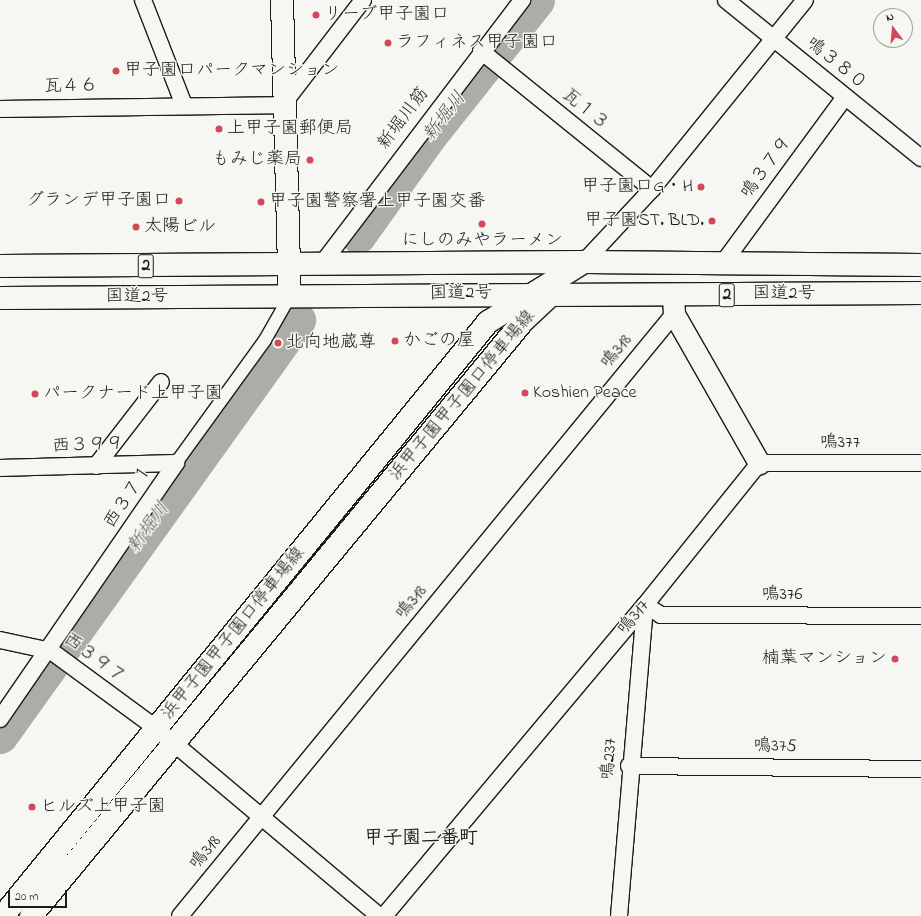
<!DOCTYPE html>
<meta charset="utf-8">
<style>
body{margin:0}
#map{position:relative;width:921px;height:916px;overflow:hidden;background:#f6f6f2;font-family:"Indie Flower","Klee One",sans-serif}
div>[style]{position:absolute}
.river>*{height:35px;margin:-17.5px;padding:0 17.5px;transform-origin:17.5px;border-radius:17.5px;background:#acaca9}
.roads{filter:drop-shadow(1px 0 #1c1c1c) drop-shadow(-1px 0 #1c1c1c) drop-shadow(0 1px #1c1c1c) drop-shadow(0 -1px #1c1c1c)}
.pedestrian>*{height:12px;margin:-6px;padding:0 6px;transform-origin:6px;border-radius:6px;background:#f6f6f2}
.minor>*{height:16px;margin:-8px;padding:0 8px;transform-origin:8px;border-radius:8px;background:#f6f6f2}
.tertiary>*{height:21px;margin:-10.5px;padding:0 10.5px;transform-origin:10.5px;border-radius:10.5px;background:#f6f6f2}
.secondary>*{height:22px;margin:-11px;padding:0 11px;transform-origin:11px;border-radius:11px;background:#f6f6f2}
.trunk>*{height:22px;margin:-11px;padding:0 11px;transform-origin:11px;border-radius:11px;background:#f6f6f2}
.dots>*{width:11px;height:11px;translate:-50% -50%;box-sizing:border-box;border:2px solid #f6f6f2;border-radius:50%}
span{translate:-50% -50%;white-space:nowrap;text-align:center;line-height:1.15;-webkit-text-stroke:3px #f6f6f2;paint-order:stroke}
.shield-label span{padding:1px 3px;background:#f6f6f2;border:1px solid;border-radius:3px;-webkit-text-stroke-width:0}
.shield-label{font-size:17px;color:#1c1c1c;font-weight:700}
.poi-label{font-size:18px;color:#1c1c1c}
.left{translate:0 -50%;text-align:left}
.right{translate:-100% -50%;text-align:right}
.street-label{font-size:18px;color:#1c1c1c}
.water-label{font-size:19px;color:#565654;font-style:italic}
.neighbourhood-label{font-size:19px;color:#1c1c1c;font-weight:700}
.north{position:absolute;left:873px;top:8px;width:40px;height:40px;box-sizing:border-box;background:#f6f6f2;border:1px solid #9f9f9c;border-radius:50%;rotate:344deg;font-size:11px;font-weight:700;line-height:16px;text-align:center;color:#1c1c1c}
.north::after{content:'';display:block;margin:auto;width:14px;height:18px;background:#d1495b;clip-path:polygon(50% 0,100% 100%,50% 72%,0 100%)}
.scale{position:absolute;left:8px;top:890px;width:59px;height:18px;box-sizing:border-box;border:2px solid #1c1c1c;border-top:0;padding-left:5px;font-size:12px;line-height:14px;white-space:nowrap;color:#1c1c1c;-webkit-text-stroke:3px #f6f6f2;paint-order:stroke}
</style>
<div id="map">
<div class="river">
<i style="left:358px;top:236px;width:119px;rotate:-54.6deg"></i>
<i style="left:427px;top:139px;width:177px;rotate:-51.6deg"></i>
<i style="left:0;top:736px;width:512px;rotate:-54.38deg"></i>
</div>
<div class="roads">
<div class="pedestrian">
<i style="left:176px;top:463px;width:152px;rotate:-54.1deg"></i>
<i style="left:265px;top:340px;width:51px;rotate:-60.4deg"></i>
</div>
<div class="minor">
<i style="left:143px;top:0;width:113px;rotate:68.7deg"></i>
<i style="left:726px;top:0;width:251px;rotate:39deg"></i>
<i style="left:481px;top:51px;width:220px;rotate:38.9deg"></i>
<i style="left:287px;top:99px;width:125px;rotate:-52.5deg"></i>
<i style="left:0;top:109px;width:287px;rotate:-0.8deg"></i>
<i style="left:584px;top:262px;width:100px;rotate:-47deg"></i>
<i style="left:652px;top:189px;width:243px;rotate:-51deg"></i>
<i style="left:723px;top:263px;width:206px;rotate:-53.7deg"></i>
<i style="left:321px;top:265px;width:333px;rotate:-52.8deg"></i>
<i style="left:96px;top:466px;width:106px;rotate:-52.3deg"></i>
<i style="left:0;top:468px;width:176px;rotate:-1.6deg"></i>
<i style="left:0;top:640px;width:52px;rotate:12.2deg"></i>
<i style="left:51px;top:651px;width:132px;rotate:36.3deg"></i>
<i style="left:157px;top:729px;width:290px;rotate:40.1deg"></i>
<i style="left:0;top:719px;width:311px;rotate:-55.5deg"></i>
<i style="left:629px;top:766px;width:292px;rotate:0.6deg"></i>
<i style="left:180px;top:916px;width:779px;rotate:-50.63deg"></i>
<i style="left:384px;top:916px;width:406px;rotate:-50deg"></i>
<i style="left:645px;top:605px;width:182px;rotate:-51.2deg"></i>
<i style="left:759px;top:463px;width:162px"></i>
<i style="left:619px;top:916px;width:312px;rotate:-85.2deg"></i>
<i style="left:645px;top:605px;width:19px;rotate:32deg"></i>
<i style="left:661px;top:615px;width:260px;rotate:0.2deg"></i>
</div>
<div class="tertiary">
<i style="left:673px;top:295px;width:19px;rotate:87deg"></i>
<i style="left:674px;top:314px;width:172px;rotate:60.3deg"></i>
</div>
<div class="secondary">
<i style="left:282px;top:0;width:296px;rotate:88.5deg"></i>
<i style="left:3px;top:916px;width:767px;rotate:-50.77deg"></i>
<i style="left:488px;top:322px;width:113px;rotate:-32deg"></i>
<i style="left:31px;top:916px;width:772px;rotate:-50.41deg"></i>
<i style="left:523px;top:321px;width:45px;rotate:-43.2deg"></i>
</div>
<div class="trunk">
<i style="left:0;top:266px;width:584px;rotate:-0.39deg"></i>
<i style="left:584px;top:262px;width:337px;rotate:0.5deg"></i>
<i style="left:0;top:298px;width:921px;rotate:-0.31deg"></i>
</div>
</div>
<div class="dots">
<i style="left:316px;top:15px;background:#d1495b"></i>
<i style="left:388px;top:43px;background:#d1495b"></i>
<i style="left:116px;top:71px;background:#d1495b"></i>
<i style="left:219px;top:129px;background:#d1495b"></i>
<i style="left:310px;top:160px;background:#d1495b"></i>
<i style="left:701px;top:187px;background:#d1495b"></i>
<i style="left:179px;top:201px;background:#d1495b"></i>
<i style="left:261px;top:202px;background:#d1495b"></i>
<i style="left:712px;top:221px;background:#d1495b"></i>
<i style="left:482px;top:224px;background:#d1495b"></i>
<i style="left:136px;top:227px;background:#d1495b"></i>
<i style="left:395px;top:341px;background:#d1495b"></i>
<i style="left:278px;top:343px;background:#d1495b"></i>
<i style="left:525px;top:393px;background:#d1495b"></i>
<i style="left:35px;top:394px;background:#d1495b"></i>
<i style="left:895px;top:659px;background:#d1495b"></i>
<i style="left:32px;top:807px;background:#d1495b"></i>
</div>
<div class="shield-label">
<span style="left:146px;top:266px">2</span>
<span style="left:727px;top:295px">2</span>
</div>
<div class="poi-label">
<span class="left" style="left:324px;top:15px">リーブ甲子園口</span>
<span class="left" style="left:396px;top:43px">ラフィネス甲子園口</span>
<span class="left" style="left:124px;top:71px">甲子園口パークマンション</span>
<span class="left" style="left:227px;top:129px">上甲子園郵便局</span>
<span class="right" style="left:302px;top:160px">もみじ薬局</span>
<span class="right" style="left:693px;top:187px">甲子園口G・H</span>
<span class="right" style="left:171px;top:201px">グランデ甲子園口</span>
<span class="left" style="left:269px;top:202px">甲子園警察署上甲子園交番</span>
<span class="right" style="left:704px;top:221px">甲子園ST. BLD.</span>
<span class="left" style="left:144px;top:227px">太陽ビル</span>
<span style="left:482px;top:241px">にしのみやラーメン</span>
<span class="left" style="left:403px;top:341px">かごの屋</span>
<span class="left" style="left:286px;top:343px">北向地蔵尊</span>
<span class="left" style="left:533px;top:393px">Koshien Peace</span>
<span class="left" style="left:43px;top:394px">パークナード上甲子園</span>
<span class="right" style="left:887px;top:659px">楠葉マンション</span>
<span class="left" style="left:40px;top:807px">ヒルズ上甲子園</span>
</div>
<div class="street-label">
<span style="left:836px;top:64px;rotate:39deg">鳴３８０</span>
<span style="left:71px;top:87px;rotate:-1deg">瓦４６</span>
<span style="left:585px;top:110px;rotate:39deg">瓦１３</span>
<span style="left:404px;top:119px;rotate:-53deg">新堀川筋</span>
<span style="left:767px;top:168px;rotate:-53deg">鳴３７９</span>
<span style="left:461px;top:294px;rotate:-1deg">国道2号</span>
<span style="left:784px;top:294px">国道2号</span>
<span style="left:137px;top:297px">国道2号</span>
<span style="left:617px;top:352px;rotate:-51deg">鳴318</span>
<span style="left:463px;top:396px;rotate:-50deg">浜甲子園甲子園口停車場線</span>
<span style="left:840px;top:443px">鳴377</span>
<span style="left:88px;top:446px;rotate:-2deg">西３９９</span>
<span style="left:129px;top:497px;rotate:-56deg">西３７１</span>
<span style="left:782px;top:595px">鳴376</span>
<span style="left:412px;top:603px;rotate:-51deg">鳴318</span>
<span style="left:634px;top:618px;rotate:-50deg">鳴317</span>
<span style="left:234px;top:634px;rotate:-51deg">浜甲子園甲子園口停車場線</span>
<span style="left:94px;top:659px;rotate:36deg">西３９７</span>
<span style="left:775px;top:747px;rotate:1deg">鳴375</span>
<span style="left:610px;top:759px;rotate:-85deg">鳴237</span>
<span style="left:206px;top:853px;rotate:-50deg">鳴318</span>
</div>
<div class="water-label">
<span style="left:445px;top:117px;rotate:-52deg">新堀川</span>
<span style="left:149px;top:528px;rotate:-54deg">新堀川</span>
</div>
<div class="neighbourhood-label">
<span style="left:421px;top:839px">甲子園二番町</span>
</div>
<div class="north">N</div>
<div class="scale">20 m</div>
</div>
